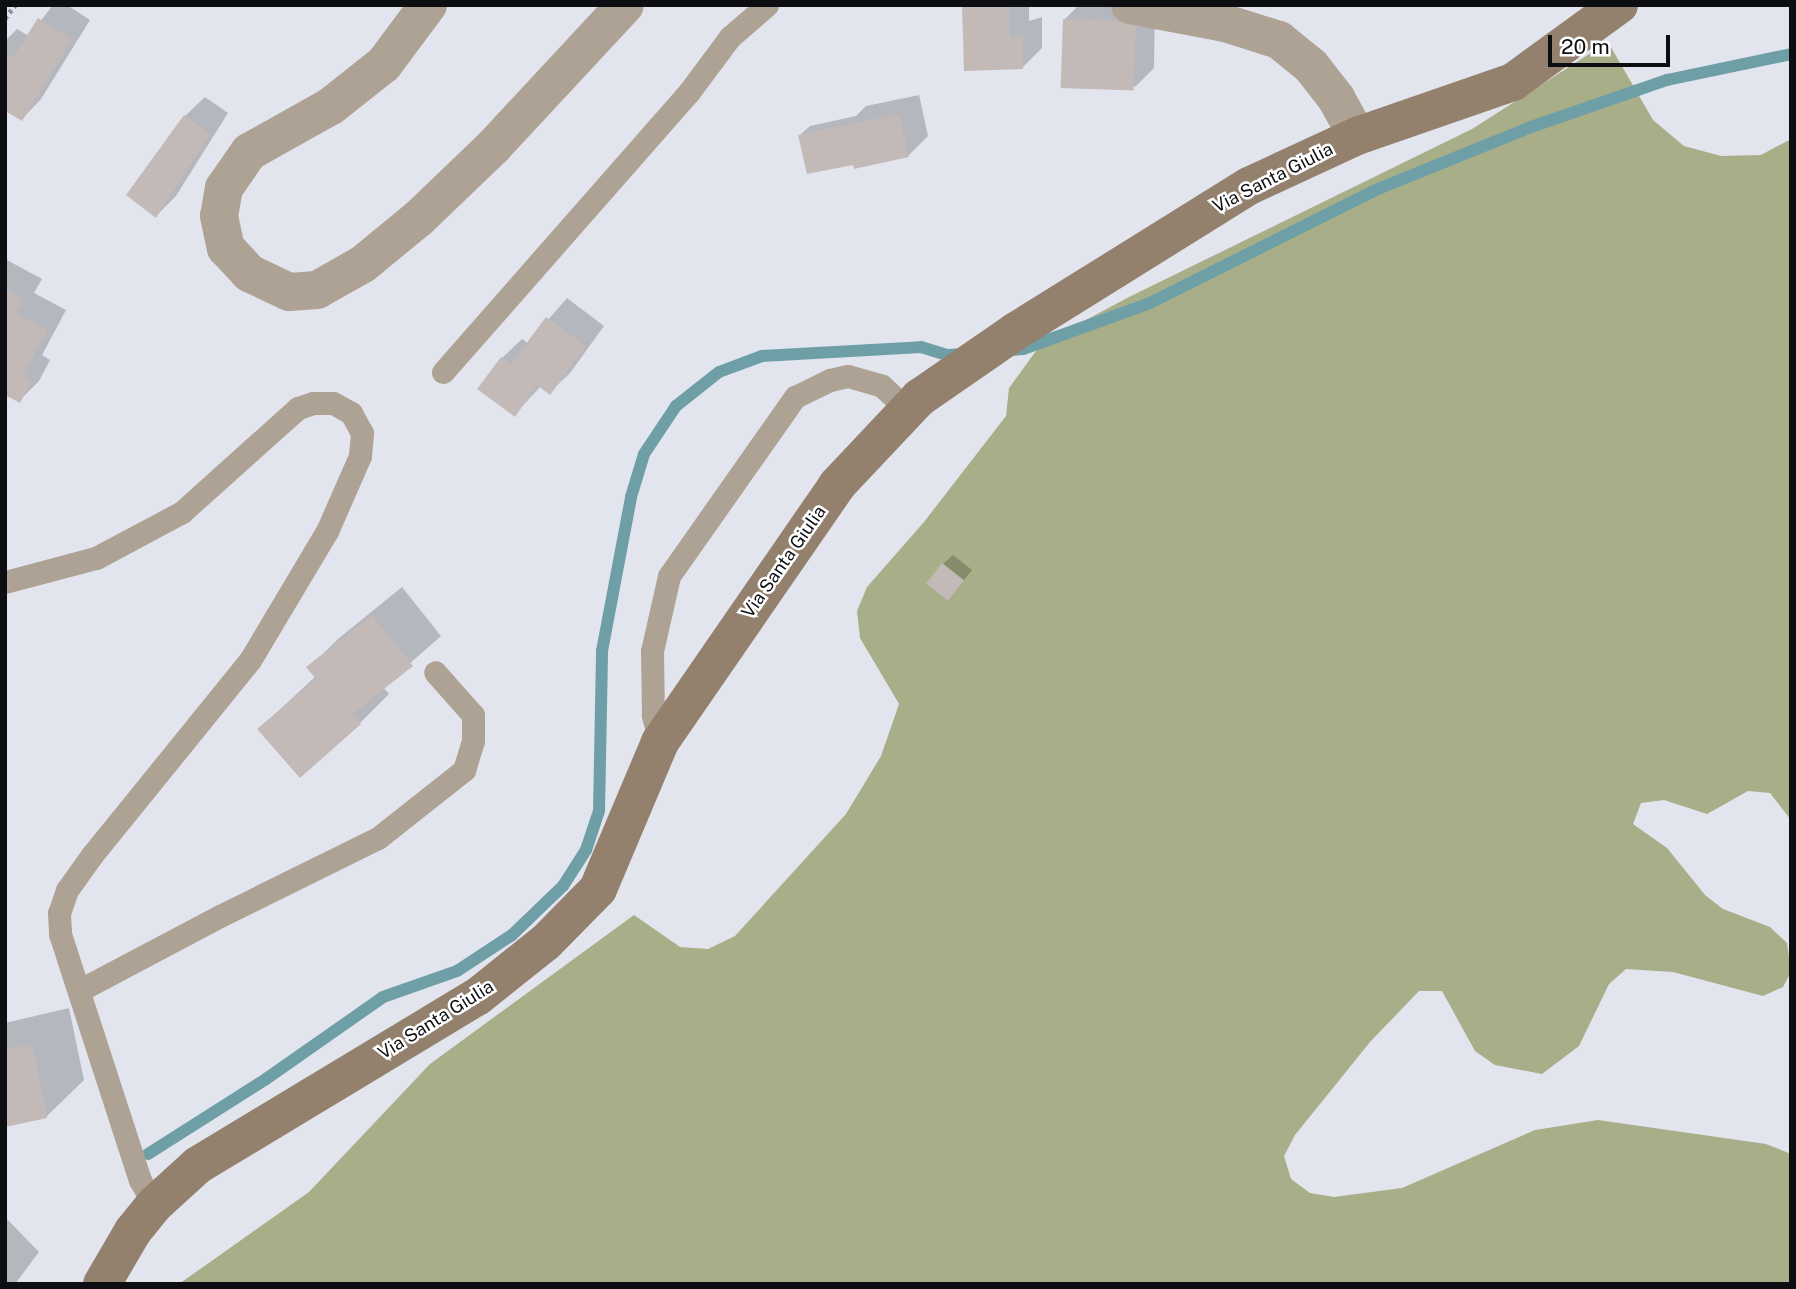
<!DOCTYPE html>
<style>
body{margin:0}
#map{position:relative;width:1796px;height:1289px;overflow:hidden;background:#e3e5ee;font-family:"Public Sans",sans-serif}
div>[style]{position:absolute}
.forest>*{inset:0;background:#a8ae87}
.shadow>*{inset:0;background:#0003}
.stream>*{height:12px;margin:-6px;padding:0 6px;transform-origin:6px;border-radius:6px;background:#6e9fa7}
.building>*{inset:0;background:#c3b9b7;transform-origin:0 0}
.path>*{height:4.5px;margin-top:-2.25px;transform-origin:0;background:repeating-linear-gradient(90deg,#92949b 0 3.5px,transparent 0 7px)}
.lane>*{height:23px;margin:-11.5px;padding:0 11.5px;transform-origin:11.5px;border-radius:11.5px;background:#aea294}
.street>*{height:38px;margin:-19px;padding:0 19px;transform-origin:19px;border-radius:19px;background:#aea294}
.secondary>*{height:38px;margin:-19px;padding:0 19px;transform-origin:19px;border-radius:19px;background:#93816d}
span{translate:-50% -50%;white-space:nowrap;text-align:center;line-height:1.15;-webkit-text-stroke:5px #fff;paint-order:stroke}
.street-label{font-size:18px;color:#0d0e11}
.frame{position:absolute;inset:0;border:7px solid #0d0e11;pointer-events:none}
.scale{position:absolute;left:1548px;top:35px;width:122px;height:32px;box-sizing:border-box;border:4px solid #0d0e11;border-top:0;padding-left:9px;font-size:21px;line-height:24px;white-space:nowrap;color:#0d0e11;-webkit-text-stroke:5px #fff;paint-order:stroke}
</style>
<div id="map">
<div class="forest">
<i style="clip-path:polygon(1608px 42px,1653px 120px,1684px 146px,1721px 156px,1761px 155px,1791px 139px,1791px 820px,1770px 793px,1748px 791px,1707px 814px,1664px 800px,1641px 803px,1633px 824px,1667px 848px,1705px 895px,1723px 909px,1770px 927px,1787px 943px,1791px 972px,1783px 987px,1763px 996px,1673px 972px,1626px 969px,1609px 984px,1579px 1046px,1542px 1074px,1495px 1065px,1475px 1051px,1442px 991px,1419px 991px,1370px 1042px,1295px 1135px,1284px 1156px,1291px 1179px,1310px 1193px,1334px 1197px,1402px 1188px,1535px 1130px,1598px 1120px,1766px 1144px,1791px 1154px,1791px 1284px,179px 1284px,309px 1192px,430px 1064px,634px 915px,680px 947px,708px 949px,735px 936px,846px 814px,881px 756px,899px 704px,860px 638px,857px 611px,867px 587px,924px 522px,1006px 416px,1009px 388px,1041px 344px,1129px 297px,1472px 129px)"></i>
</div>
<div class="shadow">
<i style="clip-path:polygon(53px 5px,67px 5px,90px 20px,41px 99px,22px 119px,5px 109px,5px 41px,17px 29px,29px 36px)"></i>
<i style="clip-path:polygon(964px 5px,1029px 5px,1029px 21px,1042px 17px,1042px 48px,1023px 67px)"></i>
<i style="clip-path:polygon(1079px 5px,1155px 5px,1154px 68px,1135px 87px,1064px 20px)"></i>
<i style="clip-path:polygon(919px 95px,928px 136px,908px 156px,854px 161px,800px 135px,810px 126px,856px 116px,866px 106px)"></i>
<i style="clip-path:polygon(205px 97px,228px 113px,176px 196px,156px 216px,185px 116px)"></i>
<i style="clip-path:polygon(7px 260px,42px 279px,34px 293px,66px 310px,42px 355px,50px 360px,39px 381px,19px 401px,5px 393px)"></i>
<i style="clip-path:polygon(567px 298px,604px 326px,570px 373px,550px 392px,541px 386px,515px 414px,502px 358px,522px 339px,528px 343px)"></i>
<i style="clip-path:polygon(953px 555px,972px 570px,957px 589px,943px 564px)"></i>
<i style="clip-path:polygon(402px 587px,441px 636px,383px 687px,389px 694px,360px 723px,300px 776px,259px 729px,316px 676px,309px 668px,338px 639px)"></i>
<i style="clip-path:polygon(69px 1008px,84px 1080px,46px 1117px,5px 1125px,5px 1023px)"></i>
<i style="clip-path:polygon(5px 1217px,39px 1252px,15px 1284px,5px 1284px)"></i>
</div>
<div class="stream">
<i style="left:1010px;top:350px;width:13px;rotate:-4deg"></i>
<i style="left:1023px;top:349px;width:135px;rotate:-19.9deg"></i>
<i style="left:1150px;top:303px;width:255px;rotate:-26.6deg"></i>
<i style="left:1378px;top:189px;width:165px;rotate:-22.1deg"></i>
<i style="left:1531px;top:127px;width:144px;rotate:-19.1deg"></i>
<i style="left:1667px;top:80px;width:127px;rotate:-11.8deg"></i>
<i style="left:148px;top:1154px;width:140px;rotate:-32.4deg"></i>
<i style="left:266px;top:1079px;width:143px;rotate:-35deg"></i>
<i style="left:383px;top:997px;width:78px;rotate:-19.4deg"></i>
<i style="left:457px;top:971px;width:66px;rotate:-33.2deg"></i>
<i style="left:512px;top:935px;width:71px;rotate:-43.9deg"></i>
<i style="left:563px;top:886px;width:43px;rotate:-57.4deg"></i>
<i style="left:586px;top:850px;width:41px;rotate:-71.6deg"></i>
<i style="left:599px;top:811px;width:160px;rotate:-88.9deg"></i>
<i style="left:602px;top:651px;width:157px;rotate:-79.3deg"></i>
<i style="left:631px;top:497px;width:45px;rotate:-73.2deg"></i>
<i style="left:644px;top:454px;width:58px;rotate:-56.3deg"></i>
<i style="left:676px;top:406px;width:55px;rotate:-38.3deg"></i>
<i style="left:719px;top:372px;width:46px;rotate:-20.4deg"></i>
<i style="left:762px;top:356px;width:159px;rotate:-3.2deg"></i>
<i style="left:921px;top:347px;width:28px;rotate:17deg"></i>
<i style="left:948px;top:355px;width:16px;rotate:-4deg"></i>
</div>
<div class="building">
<i style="clip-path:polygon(962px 5px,1009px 5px,1010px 39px,1023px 35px,1023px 69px,964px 71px)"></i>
<i style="clip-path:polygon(38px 18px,72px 40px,22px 121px,5px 111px,5px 53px,13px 58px)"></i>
<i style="left:1063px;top:19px;width:73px;height:69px;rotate:2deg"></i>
<i style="clip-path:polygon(899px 114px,909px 157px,854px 169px,853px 165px,807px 174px,798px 135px)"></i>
<i style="clip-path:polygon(184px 115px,210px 134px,156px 218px,126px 195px)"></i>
<i style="clip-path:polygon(5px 289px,24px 299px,16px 313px,48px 330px,23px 375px,32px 380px,20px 403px,5px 395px)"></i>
<i style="clip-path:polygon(546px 317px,586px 346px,550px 395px,537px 385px,515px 417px,477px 389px,501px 357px,511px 364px)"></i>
<i style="left:942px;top:563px;width:28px;height:26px;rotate:38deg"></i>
<i style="clip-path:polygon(372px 615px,413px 666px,352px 714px,361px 724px,300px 778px,257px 729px,316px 679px,306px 667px)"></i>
<i style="clip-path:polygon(32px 1044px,47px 1118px,5px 1127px,5px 1050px)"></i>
</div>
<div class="path">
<i style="left:5px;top:18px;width:16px;rotate:-52deg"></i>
</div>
<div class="lane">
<i style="left:443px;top:372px;width:373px;rotate:-48.7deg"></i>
<i style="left:689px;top:92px;width:69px;rotate:-53.3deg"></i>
<i style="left:730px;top:37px;width:49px;rotate:-40.9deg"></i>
<i style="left:5px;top:582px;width:94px;rotate:-14.8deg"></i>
<i style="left:96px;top:558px;width:98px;rotate:-28.1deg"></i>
<i style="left:182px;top:512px;width:156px;rotate:-41.9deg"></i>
<i style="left:298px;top:408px;width:16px;rotate:-18deg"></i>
<i style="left:313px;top:403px;width:20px"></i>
<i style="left:333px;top:403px;width:21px;rotate:29deg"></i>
<i style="left:351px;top:413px;width:23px;rotate:61deg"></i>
<i style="left:362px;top:433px;width:23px;rotate:95deg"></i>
<i style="left:360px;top:456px;width:82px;rotate:113.7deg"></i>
<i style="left:327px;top:531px;width:150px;rotate:120.8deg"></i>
<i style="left:250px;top:660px;width:251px;rotate:129deg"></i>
<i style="left:92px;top:855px;width:43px;rotate:125.5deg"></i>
<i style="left:67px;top:890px;width:24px;rotate:109deg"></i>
<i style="left:59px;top:913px;width:21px;rotate:87deg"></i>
<i style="left:60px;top:934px;width:259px;rotate:72deg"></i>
<i style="left:140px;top:1180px;width:29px;rotate:61deg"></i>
<i style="left:660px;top:742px;width:28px;rotate:-105deg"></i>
<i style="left:653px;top:715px;width:64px;rotate:-90.9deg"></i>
<i style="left:652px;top:651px;width:77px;rotate:-77.2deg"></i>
<i style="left:669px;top:576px;width:219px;rotate:-54.9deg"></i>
<i style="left:795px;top:397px;width:39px;rotate:-26deg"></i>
<i style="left:830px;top:380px;width:18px;rotate:-13deg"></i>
<i style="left:848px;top:376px;width:35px;rotate:16deg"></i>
<i style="left:882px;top:386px;width:35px;rotate:43deg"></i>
<i style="left:80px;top:990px;width:158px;rotate:-27.9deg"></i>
<i style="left:220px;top:916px;width:176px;rotate:-26.3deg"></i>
<i style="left:378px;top:838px;width:110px;rotate:-38.3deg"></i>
<i style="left:464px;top:770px;width:30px;rotate:-73deg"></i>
<i style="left:473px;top:741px;width:26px;rotate:-90deg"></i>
<i style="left:473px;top:715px;width:57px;rotate:-131.5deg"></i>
</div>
<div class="street">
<i style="left:428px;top:5px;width:74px;rotate:126.7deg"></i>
<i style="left:384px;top:64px;width:68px;rotate:141.6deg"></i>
<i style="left:331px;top:106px;width:94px;rotate:150.7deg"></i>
<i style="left:249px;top:152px;width:44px;rotate:124.8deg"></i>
<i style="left:224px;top:188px;width:28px;rotate:100deg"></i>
<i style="left:219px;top:216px;width:33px;rotate:78deg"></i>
<i style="left:226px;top:248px;width:34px;rotate:47deg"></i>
<i style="left:249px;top:273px;width:44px;rotate:25.4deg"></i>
<i style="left:289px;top:292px;width:28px;rotate:-4deg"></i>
<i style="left:317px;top:290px;width:53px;rotate:-29.5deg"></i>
<i style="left:363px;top:264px;width:72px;rotate:-39.4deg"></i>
<i style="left:419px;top:218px;width:104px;rotate:-43.8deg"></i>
<i style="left:494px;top:146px;width:192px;rotate:-47.1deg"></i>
<i style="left:1130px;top:5px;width:97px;rotate:10.7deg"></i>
<i style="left:1225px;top:23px;width:57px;rotate:17.5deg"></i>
<i style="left:1279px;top:40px;width:41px;rotate:39.1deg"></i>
<i style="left:1311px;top:66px;width:41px;rotate:52deg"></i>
<i style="left:1336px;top:98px;width:43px;rotate:61.1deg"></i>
</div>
<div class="secondary">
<i style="left:102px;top:1284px;width:61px;rotate:-59.7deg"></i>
<i style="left:133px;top:1231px;width:33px;rotate:-51deg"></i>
<i style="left:154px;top:1205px;width:59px;rotate:-42.3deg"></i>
<i style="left:198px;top:1165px;width:326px;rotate:-31.1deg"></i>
<i style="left:477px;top:997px;width:88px;rotate:-38.6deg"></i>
<i style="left:546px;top:942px;width:74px;rotate:-45.5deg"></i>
<i style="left:598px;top:889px;width:160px;rotate:-67.1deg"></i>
<i style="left:660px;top:742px;width:312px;rotate:-55.4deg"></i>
<i style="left:837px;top:485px;width:120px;rotate:-46.7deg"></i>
<i style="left:919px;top:398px;width:118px;rotate:-34.6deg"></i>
<i style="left:1016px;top:331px;width:274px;rotate:-31.9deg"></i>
<i style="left:1249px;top:186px;width:119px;rotate:-24.8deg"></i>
<i style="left:1357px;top:136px;width:165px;rotate:-19.1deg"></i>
<i style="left:1513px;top:82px;width:131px;rotate:-36deg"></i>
</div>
<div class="street-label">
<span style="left:1273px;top:178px;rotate:-27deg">Via Santa Giulia</span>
<span style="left:784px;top:562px;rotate:-55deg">Via Santa Giulia</span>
<span style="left:436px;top:1020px;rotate:-32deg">Via Santa Giulia</span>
</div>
<div class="frame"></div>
<div class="scale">20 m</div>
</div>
